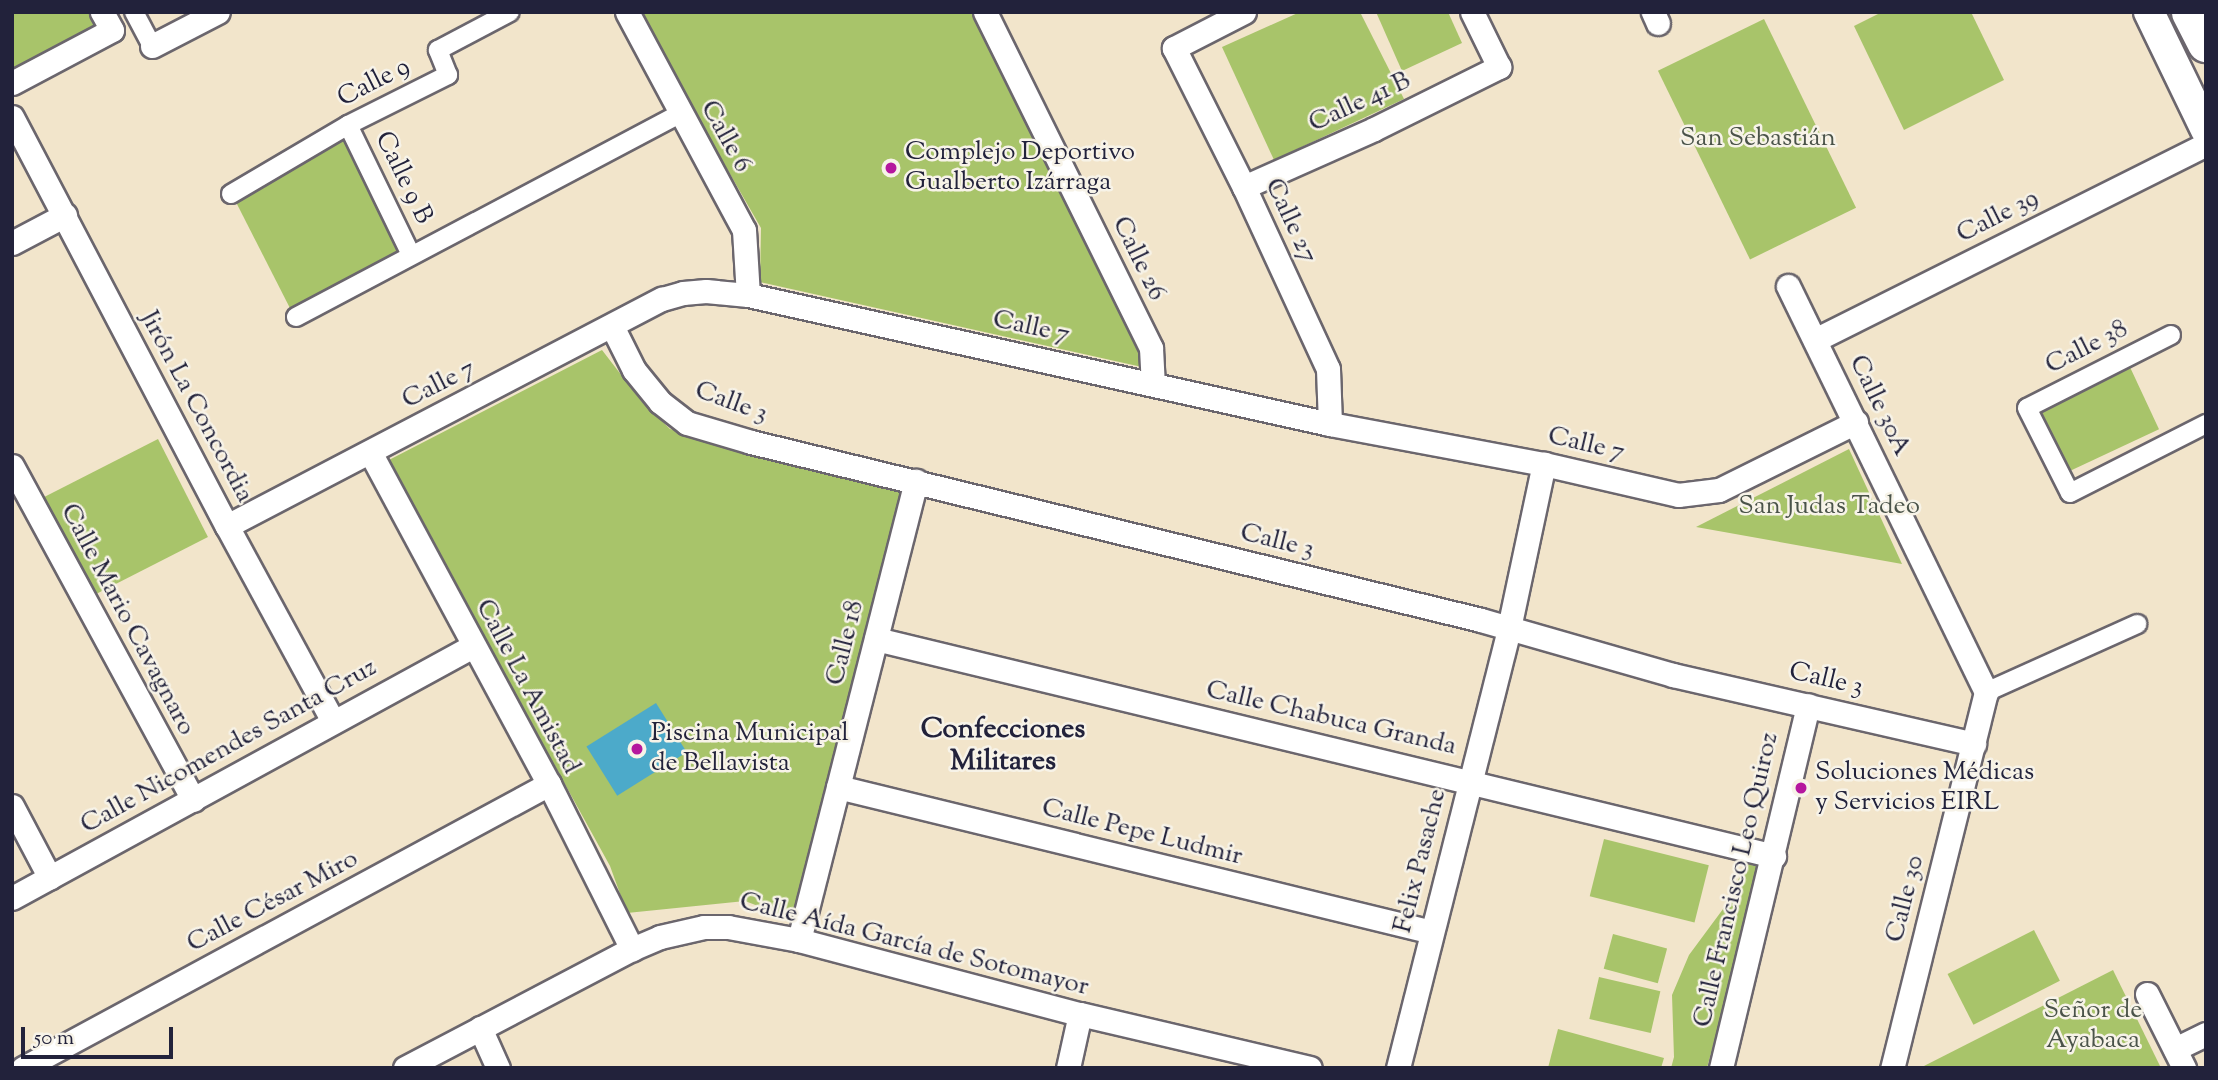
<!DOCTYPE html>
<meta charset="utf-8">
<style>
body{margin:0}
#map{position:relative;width:2218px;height:1080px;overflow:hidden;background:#f2e5cb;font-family:"Sorts Mill Goudy",serif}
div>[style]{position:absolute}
.green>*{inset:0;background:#a8c46a;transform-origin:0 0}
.water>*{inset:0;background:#4caaca;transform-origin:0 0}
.roads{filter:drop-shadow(2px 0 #6b666d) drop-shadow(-2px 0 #6b666d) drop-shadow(0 2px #6b666d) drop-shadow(0 -2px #6b666d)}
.pedestrian>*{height:18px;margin:-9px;padding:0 9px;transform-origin:9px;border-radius:9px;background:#fff}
.minor>*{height:23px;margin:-11.5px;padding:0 11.5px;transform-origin:11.5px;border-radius:11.5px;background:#fff}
.tertiary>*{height:30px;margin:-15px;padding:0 15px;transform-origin:15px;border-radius:15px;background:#fff}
.primary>*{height:37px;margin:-18.5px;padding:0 18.5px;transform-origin:18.5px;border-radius:18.5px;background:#fff}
.dots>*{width:19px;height:19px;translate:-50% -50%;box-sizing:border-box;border:4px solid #f7f3e8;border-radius:50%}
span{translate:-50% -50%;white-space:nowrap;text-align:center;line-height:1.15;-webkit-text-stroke:5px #f7f3e8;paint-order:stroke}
.street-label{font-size:26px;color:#22223b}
.park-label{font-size:26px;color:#4a5349}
.poi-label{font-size:26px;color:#22223b}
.left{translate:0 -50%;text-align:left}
.neighbourhood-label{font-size:28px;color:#22223b;font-weight:700}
.frame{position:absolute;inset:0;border:14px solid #22223b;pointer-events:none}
.scale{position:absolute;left:21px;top:1027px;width:152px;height:32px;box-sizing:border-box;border:4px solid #22223b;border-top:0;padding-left:9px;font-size:21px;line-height:24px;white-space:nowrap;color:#22223b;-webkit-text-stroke:5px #f7f3e8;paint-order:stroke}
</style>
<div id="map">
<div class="green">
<i style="clip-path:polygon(12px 12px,91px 12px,99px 27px,12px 75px)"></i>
<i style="clip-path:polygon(637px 12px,978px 12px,1137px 323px,1142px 367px,760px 282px,761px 228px)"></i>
<i style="clip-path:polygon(1300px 12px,1360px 12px,1404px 99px,1274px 160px,1222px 47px)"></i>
<i style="clip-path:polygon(1376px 12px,1448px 12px,1462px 43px,1402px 71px)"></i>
<i style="clip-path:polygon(1882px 12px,1971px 12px,2004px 80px,1904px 130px,1854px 26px)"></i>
<i style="left:1764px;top:19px;width:210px;height:118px;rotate:64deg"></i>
<i style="left:344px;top:130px;width:143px;height:129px;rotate:63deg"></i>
<i style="clip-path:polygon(602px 350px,642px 402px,670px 429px,904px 488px,793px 919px,745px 901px,627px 913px,610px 866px,387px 461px)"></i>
<i style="left:2129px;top:365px;width:71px;height:99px;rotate:65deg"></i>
<i style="left:158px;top:439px;width:110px;height:142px;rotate:63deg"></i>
<i style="clip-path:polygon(1849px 449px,1902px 564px,1696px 527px)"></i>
<i style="left:1604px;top:839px;width:108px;height:59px;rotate:14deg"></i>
<i style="clip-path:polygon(1746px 864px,1761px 867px,1707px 1068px,1671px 1068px,1674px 1057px,1672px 995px,1689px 955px,1726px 905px)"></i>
<i style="left:2034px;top:930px;width:57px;height:97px;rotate:63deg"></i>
<i style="left:1613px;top:934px;width:56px;height:36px;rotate:15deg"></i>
<i style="clip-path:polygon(2113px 970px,2161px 1068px,1920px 1068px)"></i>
<i style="left:1599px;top:977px;width:63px;height:43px;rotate:13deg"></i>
<i style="clip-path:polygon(1558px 1029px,1664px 1058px,1661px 1068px,1548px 1068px)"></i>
</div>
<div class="water">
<i style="left:656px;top:703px;width:58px;height:82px;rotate:58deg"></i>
</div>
<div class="roads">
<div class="pedestrian">
<i style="left:134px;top:12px;width:38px;rotate:62deg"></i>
<i style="left:348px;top:125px;width:144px;rotate:64.1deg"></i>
<i style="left:231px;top:194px;width:136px;rotate:-30.5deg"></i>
<i style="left:348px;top:125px;width:112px;rotate:-26.6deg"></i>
<i style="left:448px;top:75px;width:27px;rotate:-112deg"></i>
<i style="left:438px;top:50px;width:81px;rotate:-27.8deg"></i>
<i style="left:296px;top:317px;width:436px;rotate:-27.9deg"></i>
<i style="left:2171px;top:335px;width:161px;rotate:153.1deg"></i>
<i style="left:2027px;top:408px;width:95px;rotate:63.2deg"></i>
<i style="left:2070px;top:493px;width:153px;rotate:-26.9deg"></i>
<i style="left:1986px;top:692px;width:166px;rotate:-24.2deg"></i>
</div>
<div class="minor">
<i style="left:627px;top:12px;width:247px;rotate:61.8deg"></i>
<i style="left:744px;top:230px;width:65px;rotate:86.5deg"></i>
<i style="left:985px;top:12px;width:375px;rotate:63.7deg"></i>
<i style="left:1151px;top:348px;width:35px;rotate:87deg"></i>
<i style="left:1244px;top:12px;width:79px;rotate:152.8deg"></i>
<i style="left:1174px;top:48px;width:156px;rotate:63.3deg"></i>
<i style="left:1244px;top:187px;width:200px;rotate:65.2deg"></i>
<i style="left:1328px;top:369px;width:55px;rotate:87.9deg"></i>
<i style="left:1653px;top:12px;width:12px;rotate:66deg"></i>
<i style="left:152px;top:46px;width:74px;rotate:-27.3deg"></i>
<i style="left:12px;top:83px;width:113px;rotate:-27.9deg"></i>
<i style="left:112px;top:30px;width:21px;rotate:-119deg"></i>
<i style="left:12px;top:117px;width:462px;rotate:62.3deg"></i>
<i style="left:227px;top:526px;width:222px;rotate:61.5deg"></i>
<i style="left:1244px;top:187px;width:142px;rotate:-24deg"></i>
<i style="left:1374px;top:129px;width:140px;rotate:-26.4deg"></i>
<i style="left:1499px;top:67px;width:61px;rotate:-116.1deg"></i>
<i style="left:12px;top:243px;width:60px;rotate:-27.8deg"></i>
<i style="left:1788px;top:286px;width:452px;rotate:64deg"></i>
<i style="left:1986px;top:692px;width:388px;rotate:104deg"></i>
<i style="left:612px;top:326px;width:49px;rotate:63.4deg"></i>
<i style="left:634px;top:370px;width:41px;rotate:50.9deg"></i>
<i style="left:660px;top:402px;width:34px;rotate:38deg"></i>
<i style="left:687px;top:423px;width:67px;rotate:16.5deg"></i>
<i style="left:751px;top:442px;width:751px;rotate:13.7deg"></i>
<i style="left:1481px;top:620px;width:200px;rotate:16deg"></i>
<i style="left:1673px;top:675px;width:309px;rotate:12.9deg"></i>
<i style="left:1815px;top:340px;width:437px;rotate:-26.6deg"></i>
<i style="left:370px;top:452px;width:377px;rotate:61.7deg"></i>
<i style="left:549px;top:784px;width:185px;rotate:63.3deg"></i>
<i style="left:12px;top:466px;width:380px;rotate:61.5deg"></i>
<i style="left:227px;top:526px;width:491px;rotate:-27.6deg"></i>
<i style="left:662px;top:299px;width:22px;rotate:-16deg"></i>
<i style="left:683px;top:293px;width:23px;rotate:-5deg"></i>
<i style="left:706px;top:291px;width:42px;rotate:5.4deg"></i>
<i style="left:748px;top:295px;width:596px;rotate:12.5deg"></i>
<i style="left:1330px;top:424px;width:218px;rotate:10.6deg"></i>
<i style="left:1544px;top:464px;width:138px;rotate:13deg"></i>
<i style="left:1678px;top:495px;width:41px;rotate:-7deg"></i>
<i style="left:1719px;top:490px;width:153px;rotate:-26.4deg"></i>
<i style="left:876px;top:639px;width:924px;rotate:13.58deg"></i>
<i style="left:838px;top:787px;width:611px;rotate:13.72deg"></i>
<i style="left:12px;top:806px;width:81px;rotate:62.2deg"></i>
<i style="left:12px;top:898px;width:525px;rotate:-28.66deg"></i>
<i style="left:799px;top:940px;width:474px;rotate:-75.7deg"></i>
<i style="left:2147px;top:994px;width:83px;rotate:63.4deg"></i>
<i style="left:480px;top:1028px;width:44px;rotate:65.8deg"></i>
<i style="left:2175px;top:1049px;width:34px;rotate:-26deg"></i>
<i style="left:23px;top:1068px;width:598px;rotate:-28.37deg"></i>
<i style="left:405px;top:1068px;width:256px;rotate:-27.7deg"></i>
<i style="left:632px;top:949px;width:30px;rotate:-23deg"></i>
<i style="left:660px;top:937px;width:45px;rotate:-12.8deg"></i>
<i style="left:704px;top:927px;width:24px"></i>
<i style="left:728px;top:927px;width:72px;rotate:10.4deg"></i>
<i style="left:799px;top:940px;width:291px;rotate:14.8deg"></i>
<i style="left:1080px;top:1014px;width:236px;rotate:13.2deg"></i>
<i style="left:1068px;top:1068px;width:55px;rotate:-77.5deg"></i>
<i style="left:1398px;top:1068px;width:454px;rotate:-75.8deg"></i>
<i style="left:1509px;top:628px;width:168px;rotate:-78deg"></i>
<i style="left:1721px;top:1068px;width:373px;rotate:-76.5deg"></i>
</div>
<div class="tertiary">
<i style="left:2149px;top:12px;width:131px;rotate:64.2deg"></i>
</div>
<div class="primary">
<i style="left:2190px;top:12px;width:35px;rotate:63deg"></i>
</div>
</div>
<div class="dots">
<i style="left:891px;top:168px;background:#b5179e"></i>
<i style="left:637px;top:749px;background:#b5179e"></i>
<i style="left:1801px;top:788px;background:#b5179e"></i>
</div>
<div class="street-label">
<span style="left:374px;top:83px;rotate:-27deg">Calle 9</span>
<span style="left:1360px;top:103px;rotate:-25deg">Calle 41 B</span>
<span style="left:725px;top:137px;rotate:61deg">Calle 6</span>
<span style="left:403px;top:178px;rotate:64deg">Calle 9 B</span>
<span style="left:1998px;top:217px;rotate:-27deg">Calle 39</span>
<span style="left:1290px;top:221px;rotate:65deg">Calle 27</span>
<span style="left:1138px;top:259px;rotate:64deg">Calle 26</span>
<span style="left:1031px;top:328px;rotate:12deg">Calle 7</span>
<span style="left:2087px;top:348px;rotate:-27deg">Calle 38</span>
<span style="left:439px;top:385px;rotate:-27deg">Calle 7</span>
<span style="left:731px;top:403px;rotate:20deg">Calle 3</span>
<span style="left:1879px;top:406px;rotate:64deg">Calle 30A</span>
<span style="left:196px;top:407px;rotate:62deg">Jirón La Concordia</span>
<span style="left:1586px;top:445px;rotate:13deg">Calle 7</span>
<span style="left:1277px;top:542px;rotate:14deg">Calle 3</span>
<span style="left:127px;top:620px;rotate:62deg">Calle Mario Cavagnaro</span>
<span style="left:846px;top:643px;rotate:-76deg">Calle 18</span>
<span style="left:1826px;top:680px;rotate:13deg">Calle 3</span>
<span style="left:527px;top:687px;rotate:62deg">Calle La Amistad</span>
<span style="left:1331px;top:719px;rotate:13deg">Calle Chabuca Granda</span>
<span style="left:229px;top:747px;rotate:-29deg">Calle Nicomendes Santa Cruz</span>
<span style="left:1142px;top:833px;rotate:14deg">Calle Pepe Ludmir</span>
<span style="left:1421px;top:861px;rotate:-76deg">Felix Pasache</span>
<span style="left:1737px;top:880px;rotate:-77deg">Calle Francisco Leo Quiroz</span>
<span style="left:1906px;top:899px;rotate:-76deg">Calle 30</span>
<span style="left:273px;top:902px;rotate:-28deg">Calle César Miro</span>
<span style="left:914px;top:945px;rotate:14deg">Calle Aída García de Sotomayor</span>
</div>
<div class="park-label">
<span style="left:1758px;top:139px">San Sebastián</span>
<span style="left:1829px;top:507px">San Judas Tadeo</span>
<span style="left:2093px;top:1026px">Señor de<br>Ayabaca</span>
</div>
<div class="poi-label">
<span class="left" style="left:905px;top:168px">Complejo Deportivo<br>Gualberto Izárraga</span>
<span class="left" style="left:651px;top:749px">Piscina Municipal<br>de Bellavista</span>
<span class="left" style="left:1815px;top:788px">Soluciones Médicas<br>y Servicios EIRL</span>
</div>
<div class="neighbourhood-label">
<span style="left:1003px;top:746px">Confecciones<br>Militares</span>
</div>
<div class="frame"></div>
<div class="scale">50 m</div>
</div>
